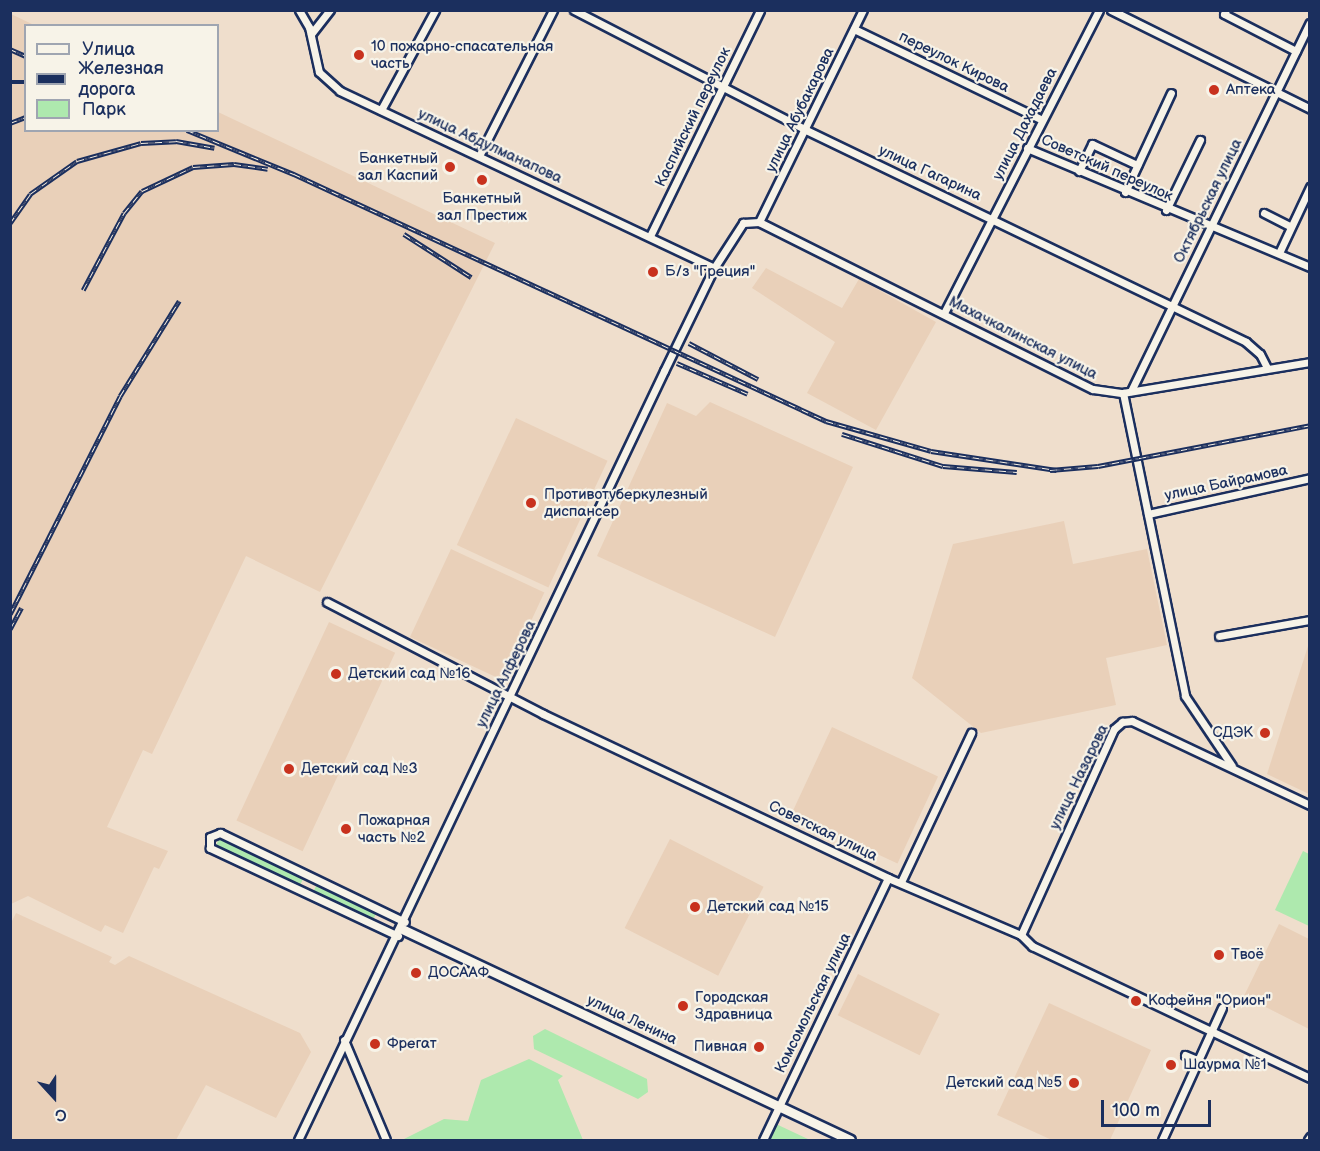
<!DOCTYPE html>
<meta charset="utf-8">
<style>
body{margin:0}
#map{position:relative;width:1320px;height:1151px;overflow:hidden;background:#efdecc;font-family:"Balsamiq Sans",sans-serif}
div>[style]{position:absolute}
.built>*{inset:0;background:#e9d0b9;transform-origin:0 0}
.green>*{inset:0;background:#aee9ae;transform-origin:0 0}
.roads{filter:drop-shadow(2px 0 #1b2f5e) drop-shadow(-2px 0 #1b2f5e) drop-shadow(0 2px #1b2f5e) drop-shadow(0 -2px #1b2f5e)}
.street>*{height:7px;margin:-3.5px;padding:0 3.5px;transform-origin:3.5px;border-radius:3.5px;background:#f7f3e8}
.secondary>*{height:9px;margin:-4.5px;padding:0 4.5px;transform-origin:4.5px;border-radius:4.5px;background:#f7f3e8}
.rail>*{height:4.5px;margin-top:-2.25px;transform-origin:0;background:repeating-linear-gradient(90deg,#f7f3e8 0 7px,#1b2f5e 0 14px);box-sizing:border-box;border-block:2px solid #1b2f5e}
.dots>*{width:16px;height:16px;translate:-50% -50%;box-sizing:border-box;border:3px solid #f7f3e8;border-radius:50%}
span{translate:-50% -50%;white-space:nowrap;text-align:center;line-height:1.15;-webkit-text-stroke:4.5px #f7f3e8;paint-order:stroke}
.poi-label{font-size:15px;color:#1b2f5e}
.left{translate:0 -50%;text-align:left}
.right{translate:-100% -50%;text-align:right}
.street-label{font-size:15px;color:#1b2f5e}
.frame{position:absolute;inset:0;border:12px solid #1b2f5e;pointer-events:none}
.legend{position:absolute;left:24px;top:24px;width:195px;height:108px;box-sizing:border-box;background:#f7f3e8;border:2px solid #9fa5b1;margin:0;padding:8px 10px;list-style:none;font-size:18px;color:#1b2f5e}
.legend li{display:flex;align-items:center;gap:12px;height:30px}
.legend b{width:30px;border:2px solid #9fa5b1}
.north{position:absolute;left:24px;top:1067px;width:60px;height:60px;-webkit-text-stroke:4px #f7f3e8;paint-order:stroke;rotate:159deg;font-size:16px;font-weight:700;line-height:24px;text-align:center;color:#1b2f5e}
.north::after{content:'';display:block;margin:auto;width:21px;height:27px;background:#1b2f5e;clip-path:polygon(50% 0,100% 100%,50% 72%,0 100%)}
.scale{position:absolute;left:1101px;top:1100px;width:110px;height:27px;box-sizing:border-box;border:3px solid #1b2f5e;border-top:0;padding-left:8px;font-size:18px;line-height:21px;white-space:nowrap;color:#1b2f5e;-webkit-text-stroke:4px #f7f3e8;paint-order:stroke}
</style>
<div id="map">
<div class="built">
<i style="clip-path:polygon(11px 14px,34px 25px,26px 26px,26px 130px,218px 130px,218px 112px,495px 243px,320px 592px,246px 556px,152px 754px,143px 750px,107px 827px,168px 851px,159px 869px,154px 867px,123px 933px,105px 925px,101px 932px,28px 896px,11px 904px)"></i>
<i style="clip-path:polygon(766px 268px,842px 308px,859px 279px,936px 322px,876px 430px,807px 393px,835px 342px,752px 288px)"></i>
<i style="clip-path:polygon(710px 402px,853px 467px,775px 637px,597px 556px,667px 403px,696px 416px)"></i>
<i style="left:516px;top:418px;width:101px;height:140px;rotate:25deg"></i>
<i style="clip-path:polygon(1064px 521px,1073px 564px,1147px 549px,1167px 645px,1106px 658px,1116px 705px,981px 733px,912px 678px,953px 544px)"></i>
<i style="left:451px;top:549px;width:103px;height:97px;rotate:25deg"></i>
<i style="left:329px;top:622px;width:73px;height:219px;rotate:25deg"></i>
<i style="clip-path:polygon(1309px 643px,1309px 794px,1267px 774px)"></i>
<i style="left:832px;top:727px;width:117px;height:96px;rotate:25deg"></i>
<i style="left:670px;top:839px;width:105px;height:100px;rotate:27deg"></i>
<i style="clip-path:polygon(16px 913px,112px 957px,109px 962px,115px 965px,129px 956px,300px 1033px,311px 1052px,276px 1118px,206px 1085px,176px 1140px,11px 1140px,10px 925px)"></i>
<i style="clip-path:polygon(1279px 924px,1309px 939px,1309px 1029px,1244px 996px)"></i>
<i style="left:858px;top:974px;width:91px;height:46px;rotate:26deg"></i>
<i style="clip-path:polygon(1049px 1003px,1151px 1050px,1110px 1140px,1052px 1140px,997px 1115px)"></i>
</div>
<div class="green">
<i style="left:219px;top:839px;width:93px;height:7px;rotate:25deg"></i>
<i style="clip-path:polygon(1303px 851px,1309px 854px,1309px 926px,1275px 910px)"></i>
<i style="left:316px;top:886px;width:66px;height:6px;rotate:25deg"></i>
<i style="clip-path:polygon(545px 1029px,647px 1079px,648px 1092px,638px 1099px,534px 1049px,533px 1036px)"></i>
<i style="clip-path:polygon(529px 1059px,563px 1076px,558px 1080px,583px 1140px,402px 1140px,444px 1119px,468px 1121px,481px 1080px)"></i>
<i style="clip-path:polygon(776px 1124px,810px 1140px,768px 1140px)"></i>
</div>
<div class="roads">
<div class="street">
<i style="left:299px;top:10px;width:20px;rotate:60deg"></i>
<i style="left:309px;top:27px;width:46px;rotate:77.5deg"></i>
<i style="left:319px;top:72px;width:28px;rotate:42deg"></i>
<i style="left:340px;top:91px;width:414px;rotate:25.3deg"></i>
<i style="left:574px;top:10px;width:261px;rotate:27.3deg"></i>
<i style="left:806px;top:130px;width:488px;rotate:25.7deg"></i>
<i style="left:1246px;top:342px;width:18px;rotate:41deg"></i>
<i style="left:1260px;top:354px;width:16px;rotate:63deg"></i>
<i style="left:1111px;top:10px;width:222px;rotate:26.4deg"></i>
<i style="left:1226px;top:10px;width:4px;rotate:117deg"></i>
<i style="left:1224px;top:14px;width:81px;rotate:27.2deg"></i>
<i style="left:854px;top:29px;width:209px;rotate:25.8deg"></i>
<i style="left:311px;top:34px;width:31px;rotate:-52deg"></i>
<i style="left:381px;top:110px;width:114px;rotate:-61.6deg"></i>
<i style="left:1027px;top:148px;width:307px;rotate:22.8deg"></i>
<i style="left:479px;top:156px;width:164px;rotate:-63.1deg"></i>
<i style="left:1079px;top:171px;width:30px;rotate:-64deg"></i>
<i style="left:1092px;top:144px;width:50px;rotate:25deg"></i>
<i style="left:1125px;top:192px;width:109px;rotate:-65.1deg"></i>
<i style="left:1166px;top:210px;width:78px;rotate:-64.1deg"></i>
<i style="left:1264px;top:213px;width:29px;rotate:27deg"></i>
<i style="left:759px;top:222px;width:236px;rotate:-63.9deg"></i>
<i style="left:650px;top:236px;width:251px;rotate:-64deg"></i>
<i style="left:1279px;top:253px;width:73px;rotate:-64.8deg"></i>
<i style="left:944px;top:313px;width:340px;rotate:-62.9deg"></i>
<i style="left:1131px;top:391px;width:409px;rotate:-64.1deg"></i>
<i style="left:1123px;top:393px;width:309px;rotate:78.4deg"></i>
<i style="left:1185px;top:696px;width:84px;rotate:56.1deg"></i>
<i style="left:1148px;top:514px;width:166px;rotate:-12.5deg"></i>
<i style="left:327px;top:602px;width:243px;rotate:27.4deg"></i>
<i style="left:543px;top:714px;width:382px;rotate:25.4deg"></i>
<i style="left:888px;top:878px;width:145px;rotate:23.2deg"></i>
<i style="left:1021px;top:935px;width:16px;rotate:45deg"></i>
<i style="left:1032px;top:946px;width:308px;rotate:25.4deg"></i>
<i style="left:1219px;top:636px;width:92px;rotate:-10deg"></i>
<i style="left:901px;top:882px;width:165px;rotate:-64.8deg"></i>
<i style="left:1021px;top:935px;width:226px;rotate:-65.7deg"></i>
<i style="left:1114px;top:729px;width:11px;rotate:-41deg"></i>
<i style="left:1122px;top:722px;width:10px;rotate:-6deg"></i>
<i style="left:1132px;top:721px;width:197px;rotate:25.3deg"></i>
<i style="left:398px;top:936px;width:208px;rotate:-154.9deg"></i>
<i style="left:210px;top:848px;width:11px;rotate:-90deg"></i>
<i style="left:210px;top:837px;width:11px;rotate:-22deg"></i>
<i style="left:220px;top:833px;width:205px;rotate:25.7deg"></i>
<i style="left:344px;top:1040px;width:108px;rotate:67.2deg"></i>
<i style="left:1185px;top:1055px;width:13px;rotate:23deg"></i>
<i style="left:298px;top:1140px;width:852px;rotate:-64.55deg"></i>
<i style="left:664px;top:371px;width:114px;rotate:-64.1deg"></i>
<i style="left:714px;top:268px;width:54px;rotate:-57.2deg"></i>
<i style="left:743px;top:223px;width:16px;rotate:-4deg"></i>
<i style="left:759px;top:222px;width:373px;rotate:26.6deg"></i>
<i style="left:1093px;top:389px;width:30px;rotate:8deg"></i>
<i style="left:1123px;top:393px;width:190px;rotate:-9.4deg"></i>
<i style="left:763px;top:1140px;width:290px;rotate:-64.5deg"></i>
<i style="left:1162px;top:1140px;width:145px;rotate:-65.6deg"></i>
<i style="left:1308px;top:1140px;width:4px;rotate:-56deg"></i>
</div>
<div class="secondary">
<i style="left:402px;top:929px;width:495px;rotate:25.2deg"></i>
</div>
</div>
<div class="rail">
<i style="left:10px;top:49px;width:17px;rotate:24deg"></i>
<i style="left:10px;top:82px;width:16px"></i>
<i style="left:10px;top:123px;width:17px;rotate:-21deg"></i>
<i style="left:187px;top:130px;width:116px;rotate:22.4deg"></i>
<i style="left:294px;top:174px;width:587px;rotate:24.9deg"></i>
<i style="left:826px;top:421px;width:109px;rotate:15.9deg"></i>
<i style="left:931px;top:451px;width:127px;rotate:8.6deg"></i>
<i style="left:10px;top:223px;width:35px;rotate:-55deg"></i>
<i style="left:30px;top:194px;width:57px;rotate:-35.1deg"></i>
<i style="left:77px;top:161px;width:66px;rotate:-15.7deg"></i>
<i style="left:141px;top:143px;width:35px;rotate:-3deg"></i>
<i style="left:176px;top:141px;width:39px;rotate:10deg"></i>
<i style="left:404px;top:234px;width:80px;rotate:32.7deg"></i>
<i style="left:83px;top:290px;width:87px;rotate:-62deg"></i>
<i style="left:124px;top:213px;width:28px;rotate:-51deg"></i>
<i style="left:142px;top:191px;width:56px;rotate:-25.2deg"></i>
<i style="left:193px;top:167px;width:41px;rotate:-4.2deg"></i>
<i style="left:234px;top:164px;width:34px;rotate:8deg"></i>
<i style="left:689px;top:343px;width:78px;rotate:27.6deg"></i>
<i style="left:677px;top:363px;width:77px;rotate:23.6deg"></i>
<i style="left:842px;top:434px;width:106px;rotate:17.6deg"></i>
<i style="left:943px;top:466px;width:74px;rotate:4.6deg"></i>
<i style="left:1050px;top:470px;width:48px;rotate:-4.8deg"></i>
<i style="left:1098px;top:466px;width:216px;rotate:-10.9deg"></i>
<i style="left:10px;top:614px;width:244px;rotate:-63.2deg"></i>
<i style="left:120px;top:396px;width:112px;rotate:-58.2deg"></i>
<i style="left:10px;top:629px;width:24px;rotate:-62deg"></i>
</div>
<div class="dots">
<i style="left:359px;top:55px;background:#c8321e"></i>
<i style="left:1214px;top:90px;background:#c8321e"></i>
<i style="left:450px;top:167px;background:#c8321e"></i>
<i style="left:482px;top:180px;background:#c8321e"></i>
<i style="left:653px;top:272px;background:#c8321e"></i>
<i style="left:531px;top:503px;background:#c8321e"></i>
<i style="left:336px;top:674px;background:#c8321e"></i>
<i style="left:1265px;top:733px;background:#c8321e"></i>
<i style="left:289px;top:769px;background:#c8321e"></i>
<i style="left:346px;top:829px;background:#c8321e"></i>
<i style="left:695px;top:907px;background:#c8321e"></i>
<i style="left:1219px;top:955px;background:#c8321e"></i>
<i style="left:416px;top:973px;background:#c8321e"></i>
<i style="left:1136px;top:1001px;background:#c8321e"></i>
<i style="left:683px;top:1006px;background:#c8321e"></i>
<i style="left:375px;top:1044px;background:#c8321e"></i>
<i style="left:759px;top:1047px;background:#c8321e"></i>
<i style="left:1171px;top:1065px;background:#c8321e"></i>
<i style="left:1074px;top:1083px;background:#c8321e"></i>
</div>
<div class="poi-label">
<span class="left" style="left:371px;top:55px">10 пожарно-спасательная<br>часть</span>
<span class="left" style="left:1226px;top:90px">Аптека</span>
<span class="right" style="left:438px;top:167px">Банкетный<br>зал Каспий</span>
<span style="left:482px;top:207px">Банкетный<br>зал Престиж</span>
<span class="left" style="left:665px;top:272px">Б/з "Греция"</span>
<span class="left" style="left:544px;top:503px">Противотуберкулезный<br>диспансер</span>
<span class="left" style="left:348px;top:674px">Детский сад №16</span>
<span class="right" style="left:1253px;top:733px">СДЭК</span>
<span class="left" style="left:301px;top:769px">Детский сад №3</span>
<span class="left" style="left:358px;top:829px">Пожарная<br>часть №2</span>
<span class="left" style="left:707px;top:907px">Детский сад №15</span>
<span class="left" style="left:1231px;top:955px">Твоё</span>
<span class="left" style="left:428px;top:973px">ДОСААФ</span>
<span class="left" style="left:695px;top:1006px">Городская<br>Здравница</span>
<span class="left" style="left:1148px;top:1001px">Кофейня "Орион"</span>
<span class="left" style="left:387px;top:1044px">Фрегат</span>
<span class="right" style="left:747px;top:1047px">Пивная</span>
<span class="left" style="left:1183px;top:1065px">Шаурма №1</span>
<span class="right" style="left:1062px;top:1083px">Детский сад №5</span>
</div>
<div class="street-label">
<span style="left:954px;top:62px;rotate:26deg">переулок Кирова</span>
<span style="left:800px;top:110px;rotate:-64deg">улица Абубакарова</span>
<span style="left:693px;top:117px;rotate:-64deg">Каспийский переулок</span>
<span style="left:1025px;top:124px;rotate:-63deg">улица Дахадаева</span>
<span style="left:490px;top:146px;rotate:25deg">улица Абдулманапова</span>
<span style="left:1107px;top:168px;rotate:24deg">Советский переулок</span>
<span style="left:930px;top:173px;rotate:25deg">улица Гагарина</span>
<span style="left:1208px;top:201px;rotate:-64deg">Октябрьская улица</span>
<span style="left:1023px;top:338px;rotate:27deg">Махачкалинская улица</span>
<span style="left:1226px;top:483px;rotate:-12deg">улица Байрамова</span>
<span style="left:506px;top:674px;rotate:-64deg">улица Алферова</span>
<span style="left:1079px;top:777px;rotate:-64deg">улица Назарова</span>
<span style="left:823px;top:831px;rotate:26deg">Советская улица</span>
<span style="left:813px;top:1003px;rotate:-64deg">Комсомольская улица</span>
<span style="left:632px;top:1020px;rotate:25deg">улица Ленина</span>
</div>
<div class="frame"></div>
<ul class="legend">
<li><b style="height:8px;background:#f7f3e8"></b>Улица</li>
<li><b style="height:8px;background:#1b2f5e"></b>Железная дорога</li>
<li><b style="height:16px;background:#aee9ae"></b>Парк</li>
</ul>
<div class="north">С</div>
<div class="scale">100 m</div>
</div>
